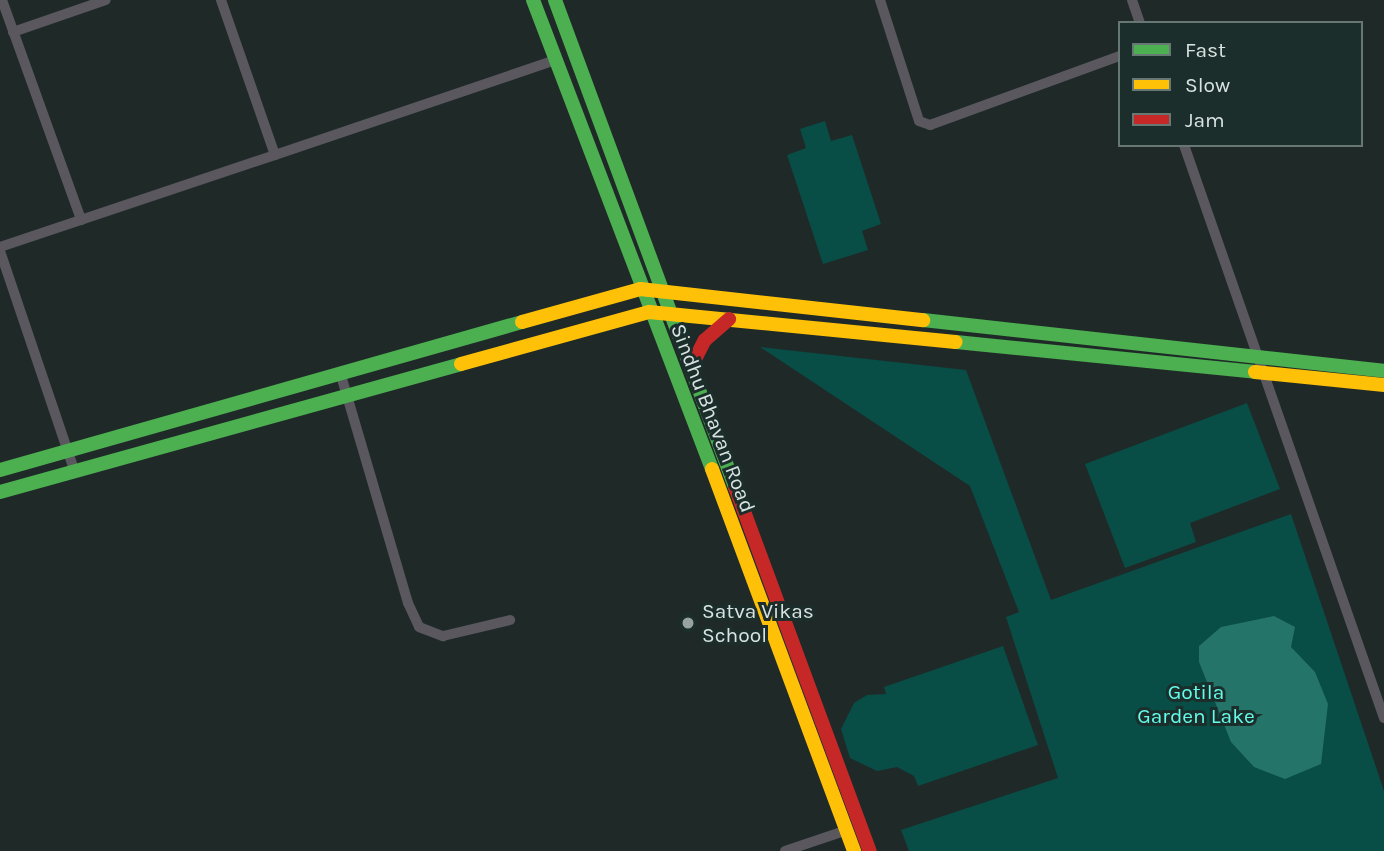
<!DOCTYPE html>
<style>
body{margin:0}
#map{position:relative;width:1384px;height:851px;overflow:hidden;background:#1f2a28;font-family:Karla,sans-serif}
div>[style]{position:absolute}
.green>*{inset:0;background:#084d46}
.water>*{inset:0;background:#24746a}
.street>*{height:10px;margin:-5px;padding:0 5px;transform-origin:5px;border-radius:5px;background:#5a575f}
.fast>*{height:14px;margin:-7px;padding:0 7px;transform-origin:7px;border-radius:7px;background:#4caf50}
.slow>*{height:14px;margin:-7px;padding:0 7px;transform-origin:7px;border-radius:7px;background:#ffc107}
.jam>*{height:14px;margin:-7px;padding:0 7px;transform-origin:7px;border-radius:7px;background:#c62828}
.dots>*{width:19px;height:19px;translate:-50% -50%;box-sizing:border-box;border:4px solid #1b2e2b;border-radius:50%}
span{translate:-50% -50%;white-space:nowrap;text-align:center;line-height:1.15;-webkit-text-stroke:6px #1b2e2b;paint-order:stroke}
.street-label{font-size:21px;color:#d9e4e2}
.poi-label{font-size:21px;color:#d9e4e2}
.left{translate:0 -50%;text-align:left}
.park-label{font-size:21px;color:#63fcea}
.legend{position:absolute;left:1118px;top:21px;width:245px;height:126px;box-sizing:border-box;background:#1b2e2b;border:2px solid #677774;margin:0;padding:9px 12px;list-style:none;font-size:21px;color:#d9e4e2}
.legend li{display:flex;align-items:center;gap:14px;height:35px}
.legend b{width:35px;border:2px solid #677774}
</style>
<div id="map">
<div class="green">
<i style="clip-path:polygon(825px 121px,831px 141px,852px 135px,881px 224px,862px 231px,868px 250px,823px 264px,787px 155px,806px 148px,800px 129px)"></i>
<i style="clip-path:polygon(760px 347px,966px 370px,1051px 600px,1291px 514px,1384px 791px,1384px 851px,909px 851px,901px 830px,1058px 778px,1006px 617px,1019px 612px,970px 486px)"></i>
<i style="clip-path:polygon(1247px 403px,1280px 489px,1190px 523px,1196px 542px,1125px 568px,1085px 464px)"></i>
<i style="clip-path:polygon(1003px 646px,1038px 745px,918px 786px,914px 776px,897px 767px,877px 771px,850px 758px,841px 729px,854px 703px,867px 695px,886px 694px,884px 687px)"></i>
</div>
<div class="water">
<i style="clip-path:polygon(1274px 616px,1295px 627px,1291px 647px,1315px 672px,1328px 704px,1321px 764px,1285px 779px,1254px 767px,1231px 742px,1199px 662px,1199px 646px,1221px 627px)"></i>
</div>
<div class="street">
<i style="left:2px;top:0;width:234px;rotate:70.2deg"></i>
<i style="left:221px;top:0;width:164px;rotate:70.8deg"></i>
<i style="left:275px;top:155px;width:296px;rotate:-18.7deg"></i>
<i style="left:880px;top:0;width:127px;rotate:72.1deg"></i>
<i style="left:919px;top:121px;width:12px;rotate:20deg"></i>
<i style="left:930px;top:125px;width:202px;rotate:-20deg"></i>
<i style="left:1132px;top:0;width:24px;rotate:71deg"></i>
<i style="left:13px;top:32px;width:98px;rotate:-19deg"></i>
<i style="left:1184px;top:145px;width:607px;rotate:70.76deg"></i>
<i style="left:0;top:247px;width:290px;rotate:-18.5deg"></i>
<i style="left:0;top:251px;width:233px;rotate:71.3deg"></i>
<i style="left:340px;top:372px;width:241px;rotate:73.6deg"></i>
<i style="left:408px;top:603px;width:26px;rotate:65deg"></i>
<i style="left:419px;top:627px;width:26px;rotate:21deg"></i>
<i style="left:443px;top:636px;width:69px;rotate:-13.4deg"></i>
<i style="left:785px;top:851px;width:65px;rotate:-18.7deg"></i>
</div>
<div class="fast">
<i style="left:533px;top:0;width:502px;rotate:69.11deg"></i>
<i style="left:555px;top:0;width:519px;rotate:69.72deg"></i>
<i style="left:923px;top:320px;width:464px;rotate:6.3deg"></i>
<i style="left:956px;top:342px;width:301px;rotate:5.7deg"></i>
<i style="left:0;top:470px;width:543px;rotate:-15.83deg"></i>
<i style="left:0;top:492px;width:478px;rotate:-15.5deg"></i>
</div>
<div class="slow">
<i style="left:522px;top:322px;width:123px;rotate:-15.6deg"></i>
<i style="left:640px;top:289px;width:285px;rotate:6.3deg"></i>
<i style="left:461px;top:364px;width:195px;rotate:-15.5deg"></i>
<i style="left:649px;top:312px;width:308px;rotate:5.6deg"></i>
<i style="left:1255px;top:372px;width:130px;rotate:5.8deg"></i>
<i style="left:712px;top:469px;width:408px;rotate:69.6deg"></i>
</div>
<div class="jam">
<i style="left:691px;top:367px;width:30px;rotate:-63deg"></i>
<i style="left:705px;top:340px;width:32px;rotate:-41deg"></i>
<i style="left:735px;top:487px;width:388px;rotate:69.7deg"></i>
</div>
<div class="dots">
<i style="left:688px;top:623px;background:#98a3a1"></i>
</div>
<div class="street-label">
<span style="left:713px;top:418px;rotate:69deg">Sindhu Bhavan Road</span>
</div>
<div class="poi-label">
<span class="left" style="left:702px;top:623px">Satva Vikas<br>School</span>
</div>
<div class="park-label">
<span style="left:1196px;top:704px">Gotila<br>Garden Lake</span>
</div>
<ul class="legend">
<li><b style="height:9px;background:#4caf50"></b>Fast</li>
<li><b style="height:9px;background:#ffc107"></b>Slow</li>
<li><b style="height:9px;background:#c62828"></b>Jam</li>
</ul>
</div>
